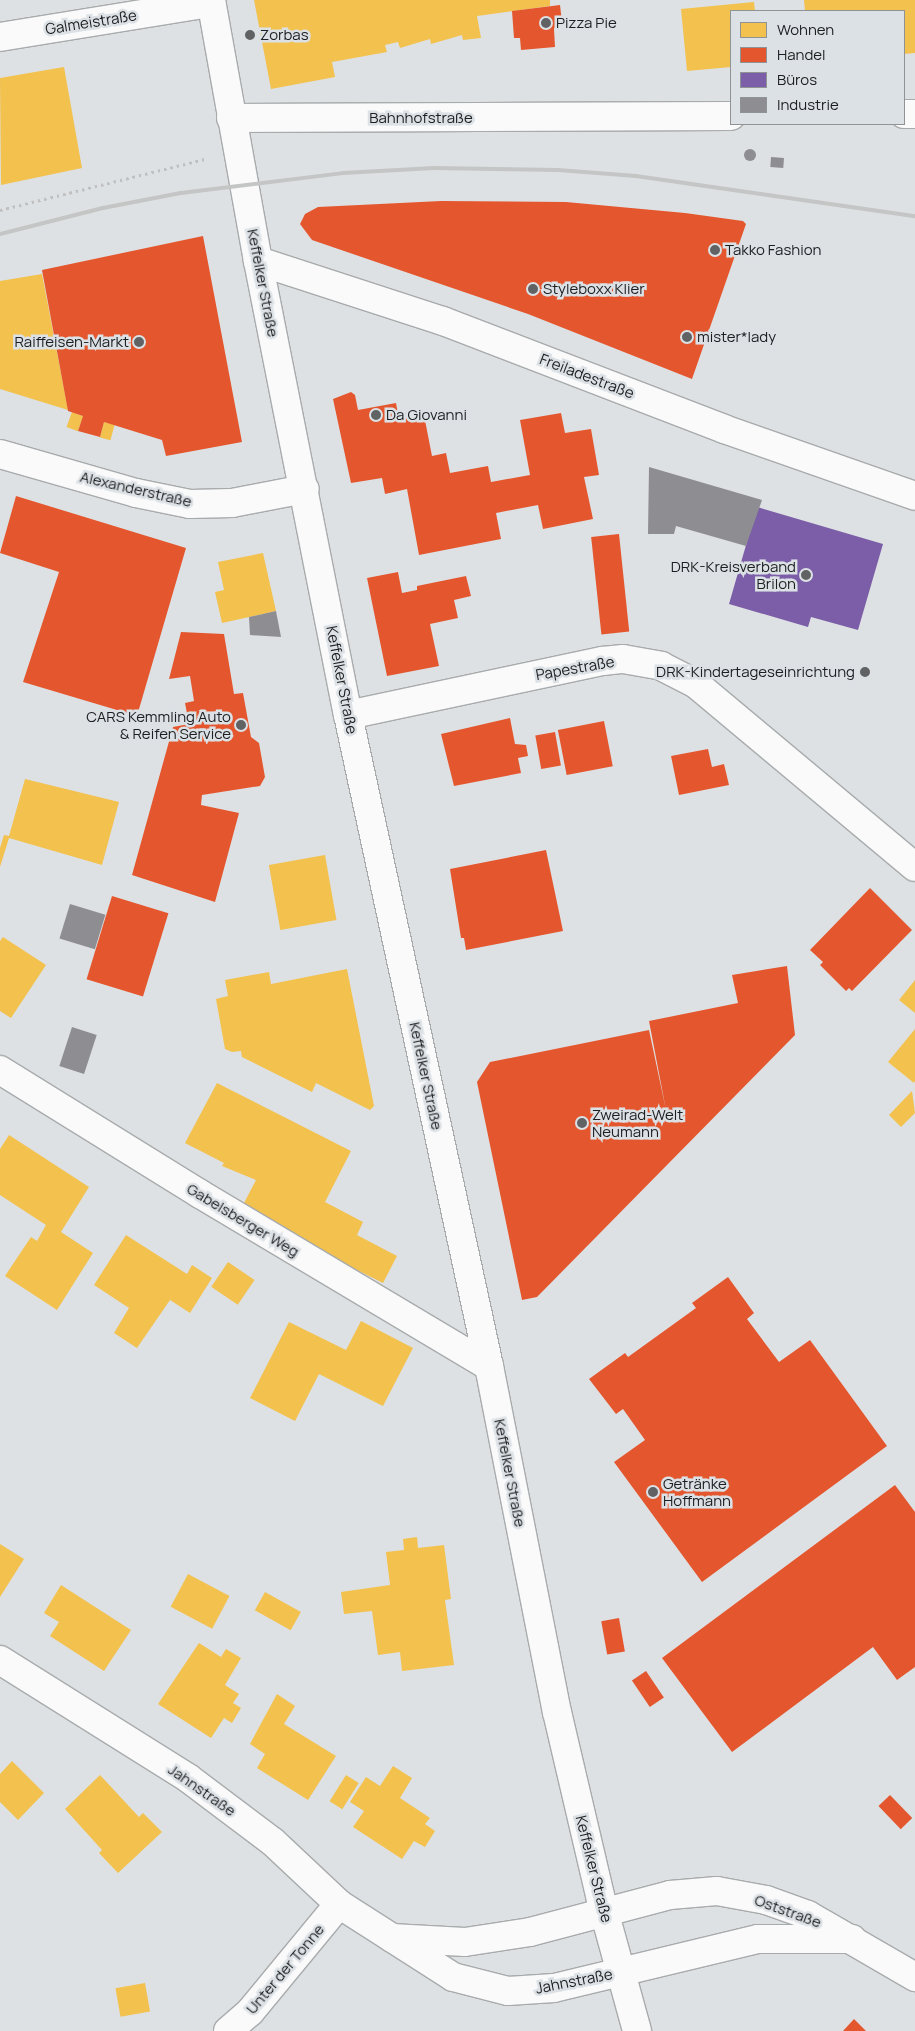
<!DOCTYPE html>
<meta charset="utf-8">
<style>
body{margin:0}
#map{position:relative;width:915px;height:2031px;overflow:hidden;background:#dee1e3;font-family:Manrope,sans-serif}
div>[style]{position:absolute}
.homes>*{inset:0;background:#f2c14e;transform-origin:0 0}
.shops>*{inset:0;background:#e4572e;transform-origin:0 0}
.offices>*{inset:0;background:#7b5ea7}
.industry>*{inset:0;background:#8d8d92;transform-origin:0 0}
.round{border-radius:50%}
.path>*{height:3px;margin-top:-1.5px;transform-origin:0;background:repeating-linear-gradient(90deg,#c0c0c1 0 2.5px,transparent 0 6.5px)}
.roads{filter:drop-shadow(1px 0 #a8abac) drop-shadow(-1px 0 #a8abac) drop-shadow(0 1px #a8abac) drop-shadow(0 -1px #a8abac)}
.minor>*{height:28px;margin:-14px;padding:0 14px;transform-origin:14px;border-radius:14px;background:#fafafb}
.rail>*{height:4px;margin:-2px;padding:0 2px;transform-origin:2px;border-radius:2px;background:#c4c5c5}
.dots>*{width:14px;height:14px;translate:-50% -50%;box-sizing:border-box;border:2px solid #dce1e5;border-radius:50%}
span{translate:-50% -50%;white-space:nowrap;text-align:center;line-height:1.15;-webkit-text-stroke:5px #dce1e5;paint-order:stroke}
.street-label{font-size:15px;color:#1c1e1f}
.poi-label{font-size:15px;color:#1c1e1f}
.left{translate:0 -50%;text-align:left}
.right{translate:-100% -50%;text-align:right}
.legend{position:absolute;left:730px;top:10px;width:175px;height:115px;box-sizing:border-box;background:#dce1e5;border:1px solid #8f9396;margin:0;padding:6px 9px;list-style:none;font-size:15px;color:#1c1e1f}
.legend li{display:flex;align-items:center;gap:10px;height:25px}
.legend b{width:25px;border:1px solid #8f9396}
</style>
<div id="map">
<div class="homes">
<i style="clip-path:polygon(254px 0,550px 0,550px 6px,477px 16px,481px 38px,463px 40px,462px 35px,431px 44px,430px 39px,400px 48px,398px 42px,385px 45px,387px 52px,332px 62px,335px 77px,271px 89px)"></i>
<i style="clip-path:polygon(804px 0,915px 0,915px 53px,904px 54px,904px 11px,805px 11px)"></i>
<i style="clip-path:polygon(754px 2px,755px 11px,731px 11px,731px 67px,687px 71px,681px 9px)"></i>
<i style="clip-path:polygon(64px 67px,82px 168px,1px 185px,0 78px)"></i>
<i style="clip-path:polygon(42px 274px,68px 410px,0 389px,0 281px)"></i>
<i style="left:72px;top:412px;width:12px;height:16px;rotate:20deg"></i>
<i style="left:104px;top:422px;width:11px;height:16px;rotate:15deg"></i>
<i style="clip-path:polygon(263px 553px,276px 611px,222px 623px,215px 592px,224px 590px,218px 562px)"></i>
<i style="clip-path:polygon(25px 779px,119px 802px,102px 865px,9px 838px,0 867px,0 848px,4px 835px,9px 836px)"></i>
<i style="left:325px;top:855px;width:66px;height:57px;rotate:80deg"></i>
<i style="clip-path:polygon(3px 937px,46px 965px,11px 1018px,0 1011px,0 941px)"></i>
<i style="clip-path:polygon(347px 969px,374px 1106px,370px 1110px,316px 1083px,312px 1092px,242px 1057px,241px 1051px,232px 1052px,225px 1049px,216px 999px,228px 996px,225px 980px,269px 972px,271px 984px)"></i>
<i style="clip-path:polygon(915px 980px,915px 1013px,899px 1000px)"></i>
<i style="clip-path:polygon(915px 1029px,915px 1081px,914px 1083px,888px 1062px)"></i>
<i style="clip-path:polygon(217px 1083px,351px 1151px,325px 1202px,363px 1222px,357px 1235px,397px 1256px,383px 1283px,341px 1262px,244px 1203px,256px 1180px,222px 1166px,224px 1163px,185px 1143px)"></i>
<i style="clip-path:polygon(912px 1091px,915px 1113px,901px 1127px,889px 1115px)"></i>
<i style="clip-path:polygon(9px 1135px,89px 1187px,61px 1232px,93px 1253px,57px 1310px,5px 1276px,31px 1237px,37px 1241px,46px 1225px,0 1195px,0 1149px)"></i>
<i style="clip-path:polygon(126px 1235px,187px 1274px,192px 1265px,212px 1278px,190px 1313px,170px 1300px,137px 1348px,114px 1333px,129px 1308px,94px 1285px)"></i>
<i style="left:228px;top:1262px;width:32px;height:30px;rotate:34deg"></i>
<i style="clip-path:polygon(361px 1321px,413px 1348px,383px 1406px,319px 1374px,295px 1421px,250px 1398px,289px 1322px,346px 1350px)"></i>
<i style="clip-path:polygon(417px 1537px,418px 1548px,444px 1545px,451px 1599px,445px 1600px,454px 1665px,402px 1671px,400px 1652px,378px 1655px,372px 1611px,344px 1614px,341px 1592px,390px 1585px,386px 1552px,404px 1550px,403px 1539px)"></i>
<i style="clip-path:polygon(0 1544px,24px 1559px,0 1597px)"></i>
<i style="left:188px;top:1574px;width:47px;height:37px;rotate:28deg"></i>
<i style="clip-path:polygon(61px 1585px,131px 1630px,104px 1671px,50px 1636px,59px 1622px,44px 1613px)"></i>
<i style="left:265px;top:1592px;width:41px;height:21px;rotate:29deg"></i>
<i style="clip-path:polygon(199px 1643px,221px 1657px,226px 1649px,241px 1658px,225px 1685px,239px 1694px,233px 1703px,241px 1708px,232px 1723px,224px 1718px,211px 1738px,158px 1704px)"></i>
<i style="clip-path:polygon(277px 1694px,295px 1706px,284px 1724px,336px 1756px,308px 1800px,257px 1768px,265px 1754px,250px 1744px)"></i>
<i style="clip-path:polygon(12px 1761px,44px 1793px,18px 1820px,0 1802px,0 1774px)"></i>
<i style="clip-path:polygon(393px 1766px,412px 1778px,400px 1798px,430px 1818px,425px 1824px,435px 1831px,425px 1847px,414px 1841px,402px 1859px,353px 1827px,364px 1811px,350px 1802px,366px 1777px,380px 1786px)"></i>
<i style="clip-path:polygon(100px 1775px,139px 1817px,143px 1813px,162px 1832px,118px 1873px,99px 1853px,102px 1850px,65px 1809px)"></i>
<i style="left:346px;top:1775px;width:15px;height:31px;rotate:32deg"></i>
<i style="left:145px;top:1983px;width:29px;height:30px;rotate:80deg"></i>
</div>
<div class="shops">
<i style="clip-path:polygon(560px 5px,562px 22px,558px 22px,554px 29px,555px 47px,521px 50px,520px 38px,514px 38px,512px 11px)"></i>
<i style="clip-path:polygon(441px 201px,566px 202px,685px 213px,743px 221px,746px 224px,692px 379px,528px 314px,312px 240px,300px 224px,305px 214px,318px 207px)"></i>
<i style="clip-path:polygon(203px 236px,242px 442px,166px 456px,162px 440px,104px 422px,100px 437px,78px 431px,83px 416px,68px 411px,42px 270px)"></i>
<i style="clip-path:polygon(351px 392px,355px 395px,358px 410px,396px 403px,398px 414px,423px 410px,432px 456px,446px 453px,450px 473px,488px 466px,491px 482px,530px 475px,520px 420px,561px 413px,565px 433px,591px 429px,599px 475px,584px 477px,593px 519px,543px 529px,538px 505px,496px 513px,501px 539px,419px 555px,407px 489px,385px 494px,382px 478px,351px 483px,333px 399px)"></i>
<i style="clip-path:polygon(16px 496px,186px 548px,137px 716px,23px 682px,59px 572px,0 553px)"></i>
<i style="left:619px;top:534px;width:98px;height:28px;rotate:84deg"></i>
<i style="clip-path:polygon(398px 572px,402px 593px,417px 590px,417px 586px,466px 576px,471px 596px,454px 600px,458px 618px,430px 624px,439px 666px,387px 676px,367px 578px)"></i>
<i style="clip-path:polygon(181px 632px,224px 634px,234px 694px,243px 693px,251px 737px,259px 743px,265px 777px,260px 786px,202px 795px,201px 805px,239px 813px,215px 902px,132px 875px,173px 727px,189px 724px,185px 703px,194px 701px,190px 676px,169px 679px)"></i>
<i style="clip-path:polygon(510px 718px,515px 744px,526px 745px,528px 756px,518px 758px,521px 773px,454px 786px,441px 734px)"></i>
<i style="left:604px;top:721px;width:46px;height:47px;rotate:79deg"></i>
<i style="left:555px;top:732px;width:34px;height:20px;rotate:80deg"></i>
<i style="clip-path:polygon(708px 749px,712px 767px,724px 764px,729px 785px,679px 795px,671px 756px)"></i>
<i style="clip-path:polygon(546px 850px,563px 931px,466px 950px,464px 938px,461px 938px,450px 869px)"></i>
<i style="clip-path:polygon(870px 888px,912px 930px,852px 991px,849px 988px,846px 991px,820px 965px,823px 962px,810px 950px)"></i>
<i style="left:112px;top:896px;width:59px;height:87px;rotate:17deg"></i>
<i style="clip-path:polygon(787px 966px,795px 1035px,537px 1297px,522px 1300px,477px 1082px,490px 1062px,649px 1030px,666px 1110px,649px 1021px,738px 1003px,732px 975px)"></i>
<i style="clip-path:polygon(728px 1277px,754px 1313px,747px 1319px,779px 1362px,810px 1340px,887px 1446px,702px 1582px,614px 1462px,645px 1440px,623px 1409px,616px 1414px,589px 1379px,625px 1353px,628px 1357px,696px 1308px,692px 1303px)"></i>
<i style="clip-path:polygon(895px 1485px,915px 1512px,915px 1667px,897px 1680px,873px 1647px,732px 1752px,662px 1658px)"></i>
<i style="left:619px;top:1618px;width:34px;height:18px;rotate:80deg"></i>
<i style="left:646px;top:1671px;width:32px;height:17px;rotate:56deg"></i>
<i style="left:890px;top:1795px;width:32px;height:16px;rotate:46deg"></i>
<i style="clip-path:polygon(854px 2019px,866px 2031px,843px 2031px)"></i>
</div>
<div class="offices">
<i style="clip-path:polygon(757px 507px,883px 544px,858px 630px,811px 617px,808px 627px,729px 604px)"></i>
</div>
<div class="industry">
<i class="round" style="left:744px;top:149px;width:12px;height:12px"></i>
<i style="left:771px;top:157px;width:13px;height:10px;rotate:4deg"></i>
<i style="clip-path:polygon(649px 467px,762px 500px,746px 546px,676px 526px,674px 534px,648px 534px)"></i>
<i style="clip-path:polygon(276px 611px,281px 637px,250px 635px,249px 617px)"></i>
<i style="left:70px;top:904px;width:37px;height:36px;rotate:17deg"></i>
<i style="left:72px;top:1027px;width:26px;height:41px;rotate:18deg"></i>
</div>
<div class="path">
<i style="left:0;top:210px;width:211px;rotate:-14deg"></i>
</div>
<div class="roads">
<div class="minor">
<i style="left:211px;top:0;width:265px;rotate:79.8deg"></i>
<i style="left:258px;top:261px;width:463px;rotate:78.8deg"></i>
<i style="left:348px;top:715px;width:666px;rotate:77.78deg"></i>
<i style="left:489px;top:1366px;width:353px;rotate:78.9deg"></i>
<i style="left:557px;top:1712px;width:193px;rotate:76.8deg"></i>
<i style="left:601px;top:1900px;width:136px;rotate:74.6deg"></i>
<i style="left:0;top:37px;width:214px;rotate:-9.2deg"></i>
<i style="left:904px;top:114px;width:11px"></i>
<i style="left:231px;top:118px;width:500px;rotate:-0.23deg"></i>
<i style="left:258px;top:261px;width:194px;rotate:18deg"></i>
<i style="left:443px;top:321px;width:301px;rotate:21deg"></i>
<i style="left:724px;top:429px;width:202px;rotate:19.3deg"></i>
<i style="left:0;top:454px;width:141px;rotate:16deg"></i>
<i style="left:136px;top:493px;width:55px;rotate:11.5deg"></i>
<i style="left:190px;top:504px;width:42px;rotate:-1.4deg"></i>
<i style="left:232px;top:503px;width:74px;rotate:-10.9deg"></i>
<i style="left:348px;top:715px;width:261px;rotate:-12deg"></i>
<i style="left:603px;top:661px;width:20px;rotate:-6deg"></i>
<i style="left:623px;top:659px;width:39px;rotate:10deg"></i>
<i style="left:661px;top:666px;width:39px;rotate:27deg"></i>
<i style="left:696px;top:684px;width:285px;rotate:39.9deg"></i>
<i style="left:0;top:1070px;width:235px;rotate:31.8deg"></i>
<i style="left:200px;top:1194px;width:336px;rotate:30.8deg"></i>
<i style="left:0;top:1660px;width:222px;rotate:32.1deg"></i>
<i style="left:188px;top:1778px;width:106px;rotate:37deg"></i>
<i style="left:273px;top:1842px;width:91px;rotate:43.2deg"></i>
<i style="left:339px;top:1904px;width:135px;rotate:32.6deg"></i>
<i style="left:453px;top:1977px;width:57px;rotate:14.3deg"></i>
<i style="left:508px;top:1991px;width:46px;rotate:-3.7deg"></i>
<i style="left:554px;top:1988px;width:210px;rotate:-13.5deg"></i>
<i style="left:758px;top:1939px;width:94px"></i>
<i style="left:392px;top:1938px;width:73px;rotate:3.1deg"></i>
<i style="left:465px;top:1942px;width:66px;rotate:-8.7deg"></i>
<i style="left:530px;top:1932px;width:145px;rotate:-14.8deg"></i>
<i style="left:670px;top:1895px;width:47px;rotate:-4.9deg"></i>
<i style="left:717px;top:1891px;width:50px;rotate:10.4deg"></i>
<i style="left:766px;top:1900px;width:45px;rotate:19.7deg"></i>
<i style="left:808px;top:1915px;width:124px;rotate:30.1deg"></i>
<i style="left:228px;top:2031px;width:29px;rotate:-41deg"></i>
<i style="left:250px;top:2012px;width:140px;rotate:-50.5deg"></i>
</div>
</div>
<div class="rail">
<i style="left:0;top:234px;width:106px;rotate:-14.2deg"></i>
<i style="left:103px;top:208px;width:79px;rotate:-10.9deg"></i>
<i style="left:181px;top:193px;width:163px;rotate:-7deg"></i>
<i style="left:343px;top:173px;width:91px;rotate:-3.1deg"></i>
<i style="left:434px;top:168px;width:124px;rotate:0.9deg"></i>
<i style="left:558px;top:170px;width:78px;rotate:4.4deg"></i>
<i style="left:636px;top:176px;width:282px;rotate:8.2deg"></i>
</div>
<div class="dots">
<i style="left:546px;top:23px;background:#606264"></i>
<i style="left:250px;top:35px;background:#606264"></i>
<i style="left:715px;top:250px;background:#606264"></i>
<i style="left:533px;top:289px;background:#606264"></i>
<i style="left:687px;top:337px;background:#606264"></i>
<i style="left:139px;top:342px;background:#606264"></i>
<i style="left:376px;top:415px;background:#606264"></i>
<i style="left:806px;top:575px;background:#606264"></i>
<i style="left:865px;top:672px;background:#606264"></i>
<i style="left:241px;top:725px;background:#606264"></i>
<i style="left:582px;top:1123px;background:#606264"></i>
<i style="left:653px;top:1492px;background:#606264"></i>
</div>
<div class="street-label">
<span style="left:91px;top:22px;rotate:-9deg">Galmeistraße</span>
<span style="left:421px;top:118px">Bahnhofstraße</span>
<span style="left:263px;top:283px;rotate:79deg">Keffelker Straße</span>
<span style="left:587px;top:376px;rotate:21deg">Freiladestraße</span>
<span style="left:136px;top:489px;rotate:13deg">Alexanderstraße</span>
<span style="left:575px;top:668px;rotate:-10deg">Papestraße</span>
<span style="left:342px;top:680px;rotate:79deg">Keffelker Straße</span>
<span style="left:426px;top:1076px;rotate:78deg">Keffelker Straße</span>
<span style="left:243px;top:1220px;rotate:31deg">Gabelsberger Weg</span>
<span style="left:510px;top:1473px;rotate:79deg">Keffelker Straße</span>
<span style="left:202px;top:1790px;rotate:35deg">Jahnstraße</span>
<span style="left:594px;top:1869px;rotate:76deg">Keffelker Straße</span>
<span style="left:788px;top:1911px;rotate:20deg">Oststraße</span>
<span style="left:285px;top:1969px;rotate:-50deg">Unter der Tonne</span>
<span style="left:574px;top:1981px;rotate:-11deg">Jahnstraße</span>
</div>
<div class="poi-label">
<span class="left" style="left:556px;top:23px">Pizza Pie</span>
<span class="left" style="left:260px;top:35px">Zorbas</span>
<span class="left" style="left:725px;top:250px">Takko Fashion</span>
<span class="left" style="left:543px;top:289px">Styleboxx Klier</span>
<span class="left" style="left:697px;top:337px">mister*lady</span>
<span class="right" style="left:129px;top:342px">Raiffeisen-Markt</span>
<span class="left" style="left:386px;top:415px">Da Giovanni</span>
<span class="right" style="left:796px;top:575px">DRK-Kreisverband<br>Brilon</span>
<span class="right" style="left:855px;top:672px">DRK-Kindertageseinrichtung</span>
<span class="right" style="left:231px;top:725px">CARS Kemmling Auto<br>&amp; Reifen Service</span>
<span class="left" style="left:592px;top:1123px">Zweirad-Welt<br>Neumann</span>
<span class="left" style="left:663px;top:1492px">Getränke<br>Hoffmann</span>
</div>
<ul class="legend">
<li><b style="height:14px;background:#f2c14e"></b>Wohnen</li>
<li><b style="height:14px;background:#e4572e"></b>Handel</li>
<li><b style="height:14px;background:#7b5ea7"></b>Büros</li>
<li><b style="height:14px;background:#8d8d92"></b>Industrie</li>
</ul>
</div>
